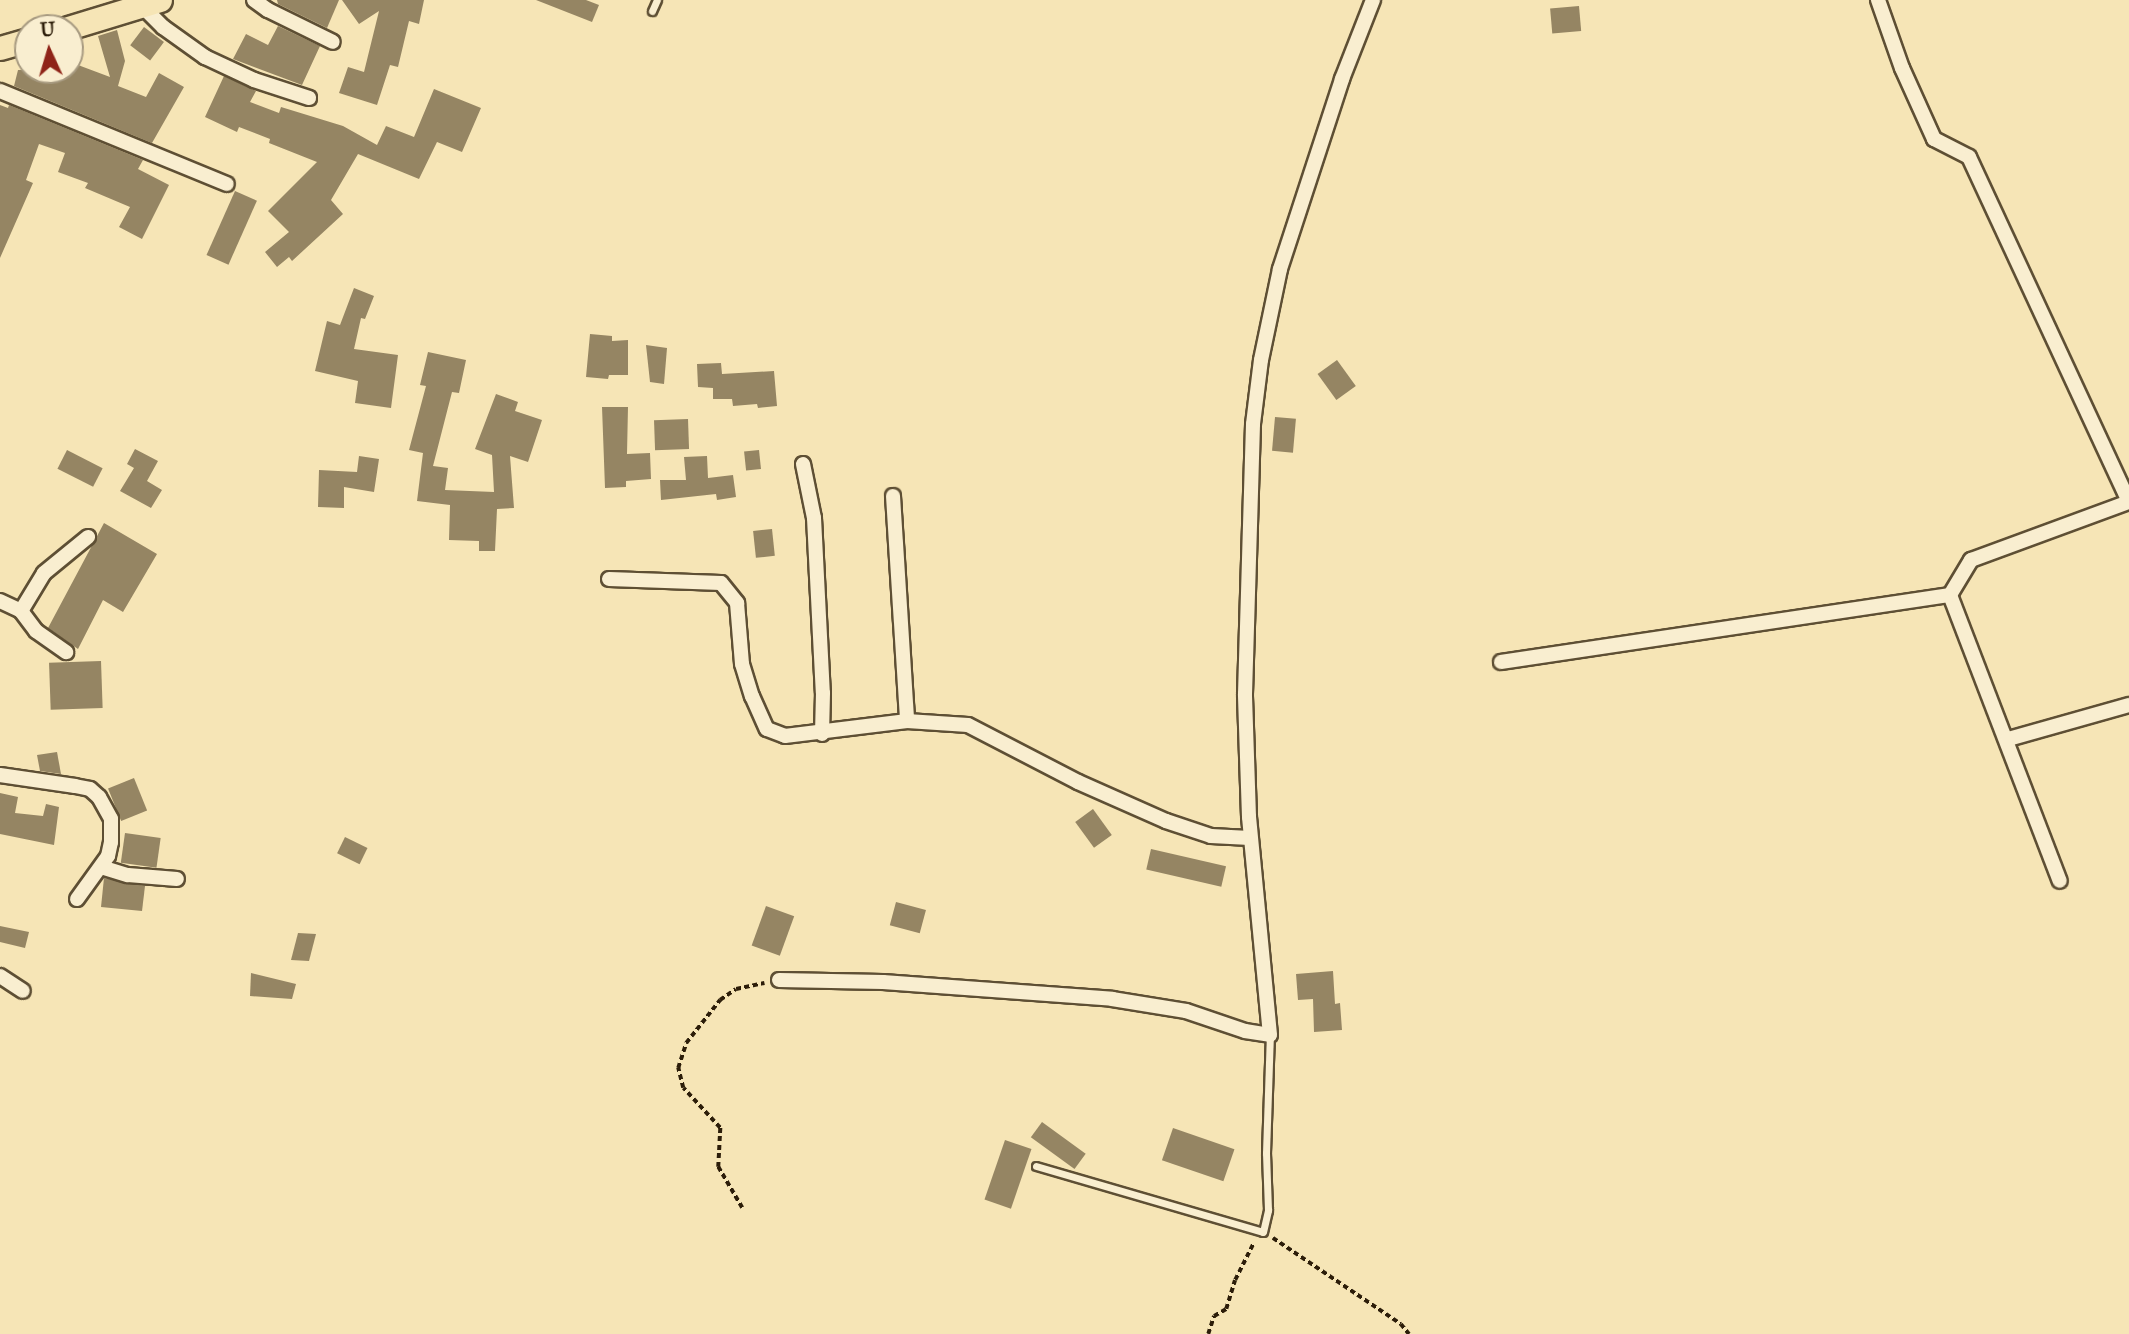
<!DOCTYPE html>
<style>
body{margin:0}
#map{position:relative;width:2129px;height:1334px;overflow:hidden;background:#f6e5b6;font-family:"IM FELL Great Primer",serif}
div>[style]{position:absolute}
.building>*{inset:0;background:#958563;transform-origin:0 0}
.path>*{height:3.5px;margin-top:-1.75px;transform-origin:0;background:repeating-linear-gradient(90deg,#2c1d09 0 5px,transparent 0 8.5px)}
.roads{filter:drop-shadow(2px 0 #5e4f34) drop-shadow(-2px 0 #5e4f34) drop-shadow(0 2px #5e4f34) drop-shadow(0 -2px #5e4f34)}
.service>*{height:7px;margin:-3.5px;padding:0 3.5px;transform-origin:3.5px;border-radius:3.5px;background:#f9eed0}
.minor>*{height:14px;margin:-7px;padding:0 7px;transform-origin:7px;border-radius:7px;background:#f9eed0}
.trunk>*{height:23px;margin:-11.5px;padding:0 11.5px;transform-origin:11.5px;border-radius:11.5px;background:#f6e5b6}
span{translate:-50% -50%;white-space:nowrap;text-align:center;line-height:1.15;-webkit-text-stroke:6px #f9eed0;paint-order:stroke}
.north{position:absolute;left:14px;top:14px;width:70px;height:70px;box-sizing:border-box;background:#f9eed0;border:2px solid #a79a80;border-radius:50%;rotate:356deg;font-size:19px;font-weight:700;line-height:28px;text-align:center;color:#2c1d09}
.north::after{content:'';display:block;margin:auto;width:24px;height:32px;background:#8f2418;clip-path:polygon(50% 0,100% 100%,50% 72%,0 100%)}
</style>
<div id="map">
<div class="building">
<i style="clip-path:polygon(277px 0,339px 0,327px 28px,278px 4px)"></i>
<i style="clip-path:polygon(342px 0,424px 0,419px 24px,409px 21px,398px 67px,390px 65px,377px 105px,339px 93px,348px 67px,364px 72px,379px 11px,359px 24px)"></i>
<i style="clip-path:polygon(536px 0,586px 0,599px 5px,592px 22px)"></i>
<i style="left:1579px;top:6px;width:25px;height:29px;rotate:85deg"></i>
<i style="clip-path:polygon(278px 26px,320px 46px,302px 85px,233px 59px,246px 34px,268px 45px)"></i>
<i style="left:144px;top:27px;width:25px;height:23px;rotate:37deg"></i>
<i style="clip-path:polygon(117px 30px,125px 61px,118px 86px,146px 97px,159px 73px,184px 87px,152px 143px,14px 86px,18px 70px,70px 70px,70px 62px,110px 77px,98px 36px)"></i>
<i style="clip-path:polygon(224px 76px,256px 91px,250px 102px,279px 113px,281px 107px,343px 126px,377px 145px,386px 126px,414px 137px,434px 89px,481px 108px,462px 152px,437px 142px,419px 179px,358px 154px,331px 200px,343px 214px,292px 261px,289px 257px,277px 267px,265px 252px,289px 232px,268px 211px,317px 162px,269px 143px,270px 139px,239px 127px,237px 132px,205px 117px)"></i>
<i style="clip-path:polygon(0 105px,8px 108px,9px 105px,143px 160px,138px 169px,169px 185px,142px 239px,119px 227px,130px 207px,85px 188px,88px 183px,58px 172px,65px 153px,39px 144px,26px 180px,33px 183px,0 258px)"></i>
<i style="left:235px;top:191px;width:24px;height:70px;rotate:24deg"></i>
<i style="clip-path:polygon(354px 288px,374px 296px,365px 319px,361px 318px,354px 349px,398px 355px,391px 408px,355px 403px,358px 381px,315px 371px,327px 321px,340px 325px)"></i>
<i style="clip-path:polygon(590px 334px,612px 336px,612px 341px,628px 340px,628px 375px,609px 375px,608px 379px,586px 377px)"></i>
<i style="clip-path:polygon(646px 345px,667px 348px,664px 384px,650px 382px)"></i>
<i style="clip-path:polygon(428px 352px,466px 360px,459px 393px,452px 392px,433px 466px,448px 468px,445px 490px,494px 492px,492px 455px,475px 449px,496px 394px,518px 402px,515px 411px,542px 420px,528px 462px,510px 456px,514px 508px,497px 509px,495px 551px,479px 551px,479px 541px,449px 540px,450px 505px,417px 501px,423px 453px,409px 450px,426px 386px,420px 385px)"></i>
<i style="left:1337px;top:360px;width:32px;height:24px;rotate:54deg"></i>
<i style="clip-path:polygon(721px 363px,722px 374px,774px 371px,777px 406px,758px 408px,757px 404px,733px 406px,732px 399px,713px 399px,713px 388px,698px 387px,697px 364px)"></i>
<i style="clip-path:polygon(602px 407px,628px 407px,627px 454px,650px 453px,651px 479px,626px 481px,626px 487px,605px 488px)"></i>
<i style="left:1275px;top:417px;width:21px;height:34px;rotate:5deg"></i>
<i style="left:688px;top:419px;width:30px;height:34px;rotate:88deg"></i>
<i style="clip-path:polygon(135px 449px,158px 461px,147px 481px,162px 490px,151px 508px,120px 491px,134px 468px,127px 464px)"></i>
<i style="left:67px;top:450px;width:40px;height:21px;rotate:27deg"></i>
<i style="left:759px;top:450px;width:19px;height:15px;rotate:84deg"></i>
<i style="clip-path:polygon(359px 456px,379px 459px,374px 492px,344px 487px,344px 508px,318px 507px,319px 470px,357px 472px)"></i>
<i style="clip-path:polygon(707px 456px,708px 478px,733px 475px,736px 497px,717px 500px,716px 494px,661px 500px,660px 480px,686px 480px,684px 457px)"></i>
<i style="clip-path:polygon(104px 523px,157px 554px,123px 612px,103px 600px,78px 649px,48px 628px)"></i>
<i style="left:772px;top:529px;width:27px;height:19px;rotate:84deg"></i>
<i style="left:101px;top:661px;width:47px;height:52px;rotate:88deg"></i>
<i style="clip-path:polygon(57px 752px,61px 774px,40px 771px,37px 755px)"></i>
<i style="left:134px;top:778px;width:35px;height:28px;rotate:68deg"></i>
<i style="clip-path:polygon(0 793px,18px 797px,15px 813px,43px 816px,46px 804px,59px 807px,54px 845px,0 834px)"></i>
<i style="left:1093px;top:809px;width:32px;height:22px;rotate:54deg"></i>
<i style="left:125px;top:833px;width:36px;height:30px;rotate:8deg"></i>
<i style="left:345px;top:837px;width:25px;height:18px;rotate:26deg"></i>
<i style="left:1151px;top:849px;width:77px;height:21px;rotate:13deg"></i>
<i style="clip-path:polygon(104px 878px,145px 886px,142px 911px,101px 907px)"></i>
<i style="left:896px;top:902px;width:31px;height:24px;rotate:15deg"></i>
<i style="left:766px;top:906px;width:30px;height:42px;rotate:20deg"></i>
<i style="clip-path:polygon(0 926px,29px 932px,25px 948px,0 942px)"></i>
<i style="clip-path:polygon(298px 933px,316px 934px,309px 961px,291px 960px)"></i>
<i style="clip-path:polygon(1333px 971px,1335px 1004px,1340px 1003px,1342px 1030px,1314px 1032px,1313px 999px,1298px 1000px,1296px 974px)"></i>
<i style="clip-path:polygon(251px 973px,296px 984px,292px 999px,250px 996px)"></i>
<i style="left:1042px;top:1122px;width:54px;height:19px;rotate:36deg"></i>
<i style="left:1173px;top:1128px;width:65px;height:34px;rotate:19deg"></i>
<i style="left:1005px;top:1140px;width:28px;height:63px;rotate:19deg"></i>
</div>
<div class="path">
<i style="left:742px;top:1208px;width:48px;rotate:-120.3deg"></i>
<i style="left:718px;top:1167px;width:39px;rotate:-87deg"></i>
<i style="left:720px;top:1128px;width:54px;rotate:-132.8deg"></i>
<i style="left:683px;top:1088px;width:21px;rotate:-104deg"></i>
<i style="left:678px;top:1068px;width:26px;rotate:-72deg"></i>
<i style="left:686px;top:1043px;width:55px;rotate:-51.7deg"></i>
<i style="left:720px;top:1000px;width:19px;rotate:-35deg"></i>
<i style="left:736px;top:989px;width:29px;rotate:-12deg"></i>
<i style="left:1273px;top:1238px;width:154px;rotate:33.9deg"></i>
<i style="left:1401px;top:1324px;width:13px;rotate:51deg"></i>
<i style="left:1208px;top:1334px;width:19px;rotate:-72deg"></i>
<i style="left:1214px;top:1316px;width:14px;rotate:-30deg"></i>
<i style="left:1226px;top:1309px;width:30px;rotate:-73deg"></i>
<i style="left:1235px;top:1280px;width:42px;rotate:-63.4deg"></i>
</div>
<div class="roads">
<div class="service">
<i style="left:652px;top:11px;width:12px;rotate:-66deg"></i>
<i style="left:1036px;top:1166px;width:236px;rotate:16.2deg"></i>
<i style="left:1263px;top:1232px;width:23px;rotate:-77deg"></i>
<i style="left:1268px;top:1210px;width:57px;rotate:-92deg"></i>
<i style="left:1266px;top:1153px;width:118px;rotate:-88.1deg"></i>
</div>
<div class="minor">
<i style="left:254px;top:0;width:17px;rotate:36deg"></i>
<i style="left:268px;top:10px;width:72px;rotate:26.2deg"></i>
<i style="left:1878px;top:0;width:72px;rotate:70.6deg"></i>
<i style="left:1902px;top:68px;width:78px;rotate:65.7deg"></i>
<i style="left:1934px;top:139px;width:39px;rotate:27deg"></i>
<i style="left:1969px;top:157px;width:379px;rotate:65.1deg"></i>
<i style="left:142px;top:6px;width:30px;rotate:45deg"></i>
<i style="left:163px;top:27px;width:52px;rotate:35.5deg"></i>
<i style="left:205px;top:57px;width:54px;rotate:25.1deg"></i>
<i style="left:254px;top:80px;width:58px;rotate:18.1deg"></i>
<i style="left:0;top:91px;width:245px;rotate:22.3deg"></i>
<i style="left:803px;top:464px;width:55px;rotate:78.5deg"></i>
<i style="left:814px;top:518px;width:175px;rotate:87.1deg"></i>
<i style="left:823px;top:693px;width:41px;rotate:91.4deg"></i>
<i style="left:893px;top:496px;width:225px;rotate:86.4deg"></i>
<i style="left:609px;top:579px;width:112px;rotate:2deg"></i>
<i style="left:721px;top:583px;width:26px;rotate:51deg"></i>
<i style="left:737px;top:603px;width:61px;rotate:85.3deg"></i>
<i style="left:742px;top:664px;width:34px;rotate:73deg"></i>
<i style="left:752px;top:696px;width:36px;rotate:66deg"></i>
<i style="left:767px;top:729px;width:19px;rotate:21deg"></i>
<i style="left:785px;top:736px;width:123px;rotate:-7deg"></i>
<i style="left:907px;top:721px;width:61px;rotate:3.8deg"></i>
<i style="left:968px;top:725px;width:124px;rotate:27.4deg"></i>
<i style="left:1078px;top:782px;width:96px;rotate:23.9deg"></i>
<i style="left:1166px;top:821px;width:47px;rotate:18.4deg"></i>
<i style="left:1211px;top:836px;width:39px;rotate:3deg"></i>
<i style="left:1950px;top:595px;width:306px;rotate:69deg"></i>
<i style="left:0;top:601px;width:23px;rotate:25deg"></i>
<i style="left:21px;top:611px;width:44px;rotate:-58.8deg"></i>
<i style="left:44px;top:573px;width:57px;rotate:-39.3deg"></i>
<i style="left:21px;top:611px;width:25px;rotate:53deg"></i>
<i style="left:36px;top:631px;width:37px;rotate:35deg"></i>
<i style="left:1501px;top:662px;width:454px;rotate:-8.5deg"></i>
<i style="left:1950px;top:595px;width:41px;rotate:-59deg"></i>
<i style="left:1971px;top:560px;width:168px;rotate:-20.2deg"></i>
<i style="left:2008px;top:739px;width:126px;rotate:-15.7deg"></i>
<i style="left:0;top:775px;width:76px;rotate:8.3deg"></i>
<i style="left:75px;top:786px;width:15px;rotate:11deg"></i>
<i style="left:90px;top:789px;width:12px;rotate:42deg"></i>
<i style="left:99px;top:797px;width:25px;rotate:61deg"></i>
<i style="left:111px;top:819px;width:23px;rotate:90deg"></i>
<i style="left:111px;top:842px;width:14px;rotate:102deg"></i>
<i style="left:108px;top:856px;width:53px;rotate:125.8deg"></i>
<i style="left:101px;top:867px;width:28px;rotate:17deg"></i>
<i style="left:128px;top:875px;width:49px;rotate:4.7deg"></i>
<i style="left:0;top:976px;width:27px;rotate:33deg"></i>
<i style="left:779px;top:980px;width:104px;rotate:1.1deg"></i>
<i style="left:883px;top:982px;width:230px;rotate:4.2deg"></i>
<i style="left:1112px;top:999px;width:75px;rotate:9.2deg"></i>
<i style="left:1186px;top:1011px;width:62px;rotate:18.7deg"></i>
<i style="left:1245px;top:1031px;width:25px;rotate:9deg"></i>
<i style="left:1270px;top:1035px;width:219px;rotate:-95.5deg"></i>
<i style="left:1249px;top:817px;width:123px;rotate:-91.9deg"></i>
<i style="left:1245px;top:694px;width:270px;rotate:-88.3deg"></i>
<i style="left:1253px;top:424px;width:64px;rotate:-82.9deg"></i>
<i style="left:1261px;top:360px;width:93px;rotate:-78.2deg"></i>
<i style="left:1280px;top:269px;width:200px;rotate:-71.9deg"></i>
<i style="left:1342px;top:79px;width:85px;rotate:-68.6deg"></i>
</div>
<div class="trunk">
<i style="left:68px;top:28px;width:96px;rotate:-16.9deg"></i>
<i style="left:0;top:48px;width:29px;rotate:-16deg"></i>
</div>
</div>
<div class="north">U</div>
</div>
